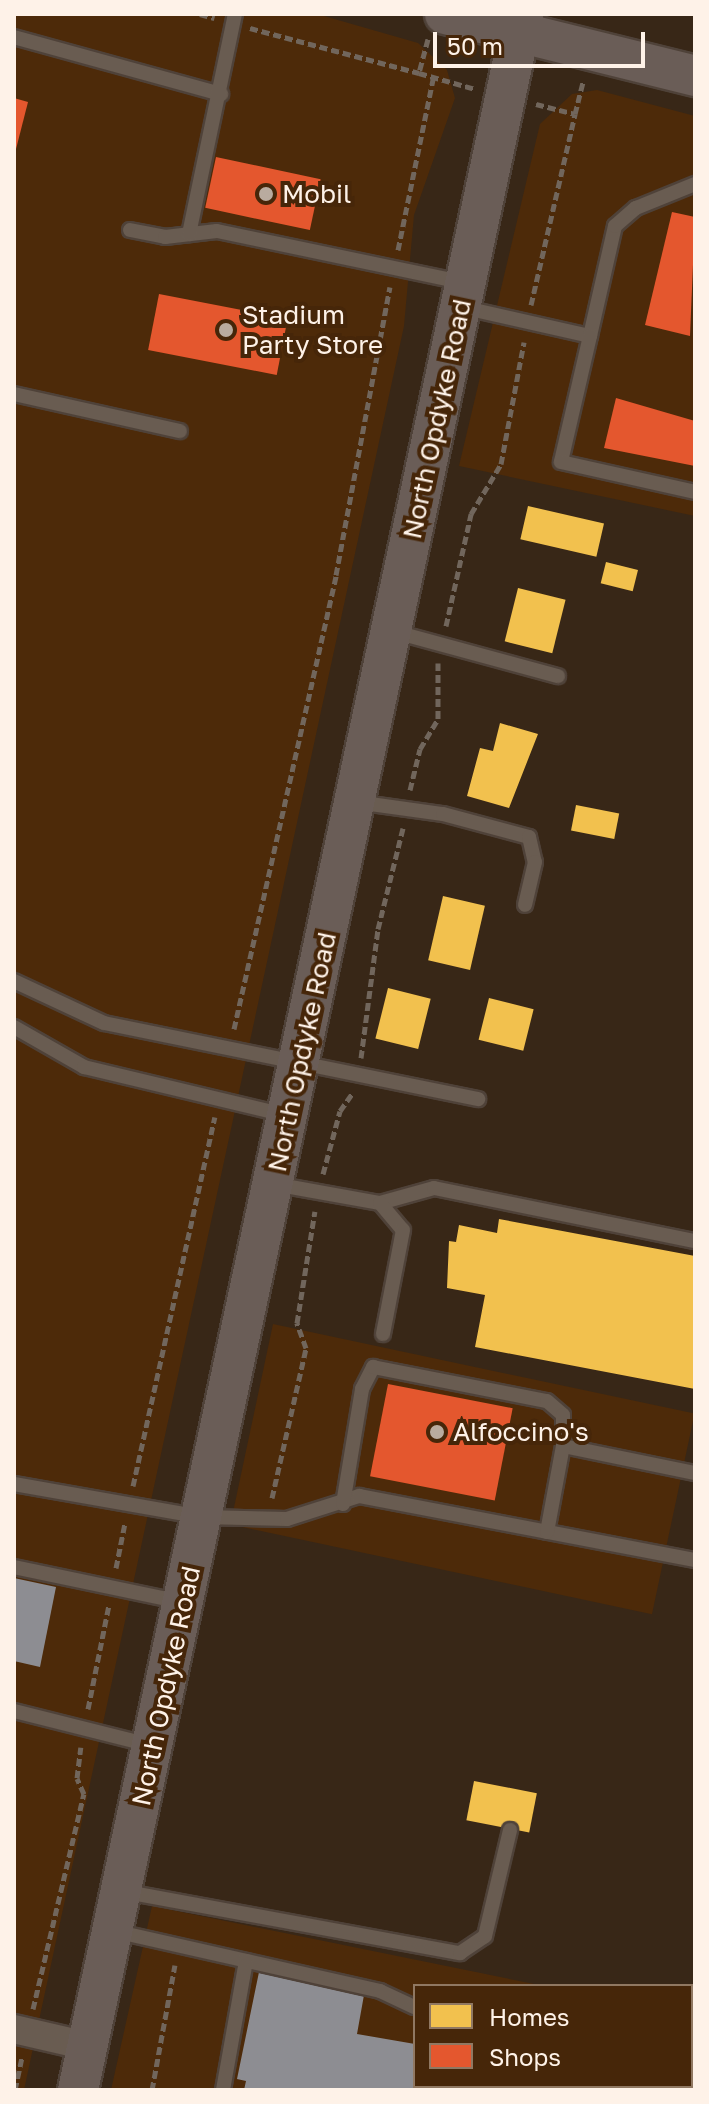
<!DOCTYPE html>
<style>
body{margin:0}
#map{position:relative;width:709px;height:2104px;overflow:hidden;background:#382717;font-family:"Golos Text",sans-serif}
div>[style]{position:absolute}
.built>*{inset:0;background:#4d2a09;transform-origin:0 0}
.homes>*{inset:0;background:#f2c14e;transform-origin:0 0}
.shops>*{inset:0;background:#e4572e;transform-origin:0 0}
.industry>*{inset:0;background:#8d8d92}
.path>*{height:5px;margin-top:-2.5px;transform-origin:0;background:repeating-linear-gradient(90deg,#71665c 0 8px,transparent 0 12px)}
.roads{filter:drop-shadow(2px 0 #4f4239) drop-shadow(-2px 0 #4f4239) drop-shadow(0 2px #4f4239) drop-shadow(0 -2px #4f4239)}
.lane>*{height:14px;margin:-7px;padding:0 7px;transform-origin:7px;border-radius:7px;background:#695c51}
.street>*{height:28px;margin:-14px;padding:0 14px;transform-origin:14px;border-radius:14px;background:#695c51}
.secondary>*{height:40px;margin:-20px;padding:0 20px;transform-origin:20px;border-radius:20px;background:#6a5d57}
.dots>*{width:22px;height:22px;translate:-50% -50%;box-sizing:border-box;border:4px solid #462609;border-radius:50%}
span{translate:-50% -50%;white-space:nowrap;text-align:center;line-height:1.15;-webkit-text-stroke:8px #462609;paint-order:stroke}
.poi-label{font-size:26px;color:#fef2e8}
.left{translate:0 -50%;text-align:left}
.street-label{font-size:26px;color:#fef2e8}
.frame{position:absolute;inset:0;border:16px solid #fef2e8;pointer-events:none}
.legend{position:absolute;left:413px;top:1984px;width:280px;height:104px;box-sizing:border-box;background:#462609;border:2px solid #907862;margin:0;padding:10px 14px;list-style:none;font-size:24px;color:#fef2e8}
.legend li{display:flex;align-items:center;gap:16px;height:40px}
.legend b{width:40px;border:2px solid #907862}
.scale{position:absolute;left:433px;top:32px;width:212px;height:36px;box-sizing:border-box;border:4px solid #fef2e8;border-top:0;padding-left:10px;font-size:24px;line-height:28px;white-space:nowrap;color:#fef2e8;-webkit-text-stroke:6px #462609;paint-order:stroke}
</style>
<div id="map">
<div class="built">
<i style="clip-path:polygon(14px 14px,317px 14px,418px 43px,447px 70px,455px 98px,414px 215px,404px 326px,24px 2090px,14px 2090px)"></i>
<i style="clip-path:polygon(597px 90px,695px 116px,695px 516px,459px 466px,540px 124px,572px 94px)"></i>
<i style="left:273px;top:1324px;width:431px;height:205px;rotate:12deg"></i>
<i style="clip-path:polygon(152px 1906px,544px 1986px,415px 1986px,415px 2086px,691px 2086px,691px 2016px,695px 2090px,111px 2090px)"></i>
</div>
<div class="homes">
<i style="left:528px;top:506px;width:78px;height:34px;rotate:13deg"></i>
<i style="left:606px;top:562px;width:33px;height:22px;rotate:14deg"></i>
<i style="left:518px;top:588px;width:49px;height:55px;rotate:14deg"></i>
<i style="clip-path:polygon(500px 723px,538px 734px,509px 808px,467px 796px,480px 748px,493px 751px)"></i>
<i style="left:576px;top:805px;width:44px;height:26px;rotate:11deg"></i>
<i style="left:443px;top:896px;width:43px;height:66px;rotate:13deg"></i>
<i style="left:388px;top:988px;width:44px;height:52px;rotate:14deg"></i>
<i style="left:489px;top:998px;width:46px;height:43px;rotate:14deg"></i>
<i style="clip-path:polygon(499px 1219px,695px 1256px,695px 1389px,475px 1347px,485px 1295px,447px 1288px,449px 1241px,456px 1242px,459px 1225px,497px 1233px)"></i>
<i style="left:474px;top:1781px;width:64px;height:40px;rotate:11deg"></i>
</div>
<div class="shops">
<i style="clip-path:polygon(14px 98px,28px 102px,15px 153px,14px 152px)"></i>
<i style="left:216px;top:157px;width:107px;height:52px;rotate:12deg"></i>
<i style="clip-path:polygon(672px 212px,695px 217px,690px 336px,645px 325px)"></i>
<i style="left:159px;top:294px;width:131px;height:57px;rotate:11deg"></i>
<i style="clip-path:polygon(616px 398px,695px 421px,695px 466px,604px 448px)"></i>
<i style="left:388px;top:1384px;width:127px;height:94px;rotate:11deg"></i>
</div>
<div class="industry">
<i style="clip-path:polygon(14px 1578px,56px 1587px,40px 1667px,14px 1661px)"></i>
<i style="clip-path:polygon(259px 1972px,364px 1995px,357px 2034px,415px 2044px,415px 2086px,596px 2090px,244px 2090px,246px 2081px,237px 2079px)"></i>
</div>
<div class="path">
<i style="left:200px;top:14px;width:15px;rotate:16deg"></i>
<i style="left:250px;top:28px;width:175px;rotate:14.9deg"></i>
<i style="left:428px;top:39px;width:35px;rotate:105deg"></i>
<i style="left:419px;top:73px;width:58px;rotate:15.9deg"></i>
<i style="left:536px;top:104px;width:40px;rotate:14.4deg"></i>
<i style="left:575px;top:114px;width:33px;rotate:-76deg"></i>
<i style="left:398px;top:250px;width:175px;rotate:-78.4deg"></i>
<i style="left:531px;top:305px;width:196px;rotate:-77deg"></i>
<i style="left:446px;top:626px;width:115px;rotate:-77.4deg"></i>
<i style="left:471px;top:514px;width:58px;rotate:-59deg"></i>
<i style="left:501px;top:464px;width:124px;rotate:-79.3deg"></i>
<i style="left:410px;top:790px;width:42px;rotate:-76.3deg"></i>
<i style="left:420px;top:749px;width:35px;rotate:-59deg"></i>
<i style="left:438px;top:719px;width:56px;rotate:-90deg"></i>
<i style="left:234px;top:1029px;width:465px;rotate:-77.3deg"></i>
<i style="left:336px;top:575px;width:293px;rotate:-79.4deg"></i>
<i style="left:361px;top:1058px;width:130px;rotate:-82.5deg"></i>
<i style="left:378px;top:929px;width:104px;rotate:-76.1deg"></i>
<i style="left:323px;top:1174px;width:65px;rotate:-74.9deg"></i>
<i style="left:340px;top:1111px;width:21px;rotate:-55deg"></i>
<i style="left:133px;top:1486px;width:378px;rotate:-77.5deg"></i>
<i style="left:272px;top:1498px;width:154px;rotate:-77.2deg"></i>
<i style="left:306px;top:1348px;width:27px;rotate:-110deg"></i>
<i style="left:297px;top:1323px;width:113px;rotate:-80.9deg"></i>
<i style="left:116px;top:1568px;width:46px;rotate:-78.7deg"></i>
<i style="left:88px;top:1709px;width:106px;rotate:-78.6deg"></i>
<i style="left:33px;top:2009px;width:221px;rotate:-76.7deg"></i>
<i style="left:84px;top:1794px;width:17px;rotate:-114deg"></i>
<i style="left:77px;top:1778px;width:31px;rotate:-83deg"></i>
<i style="left:15px;top:2090px;width:33px;rotate:-78deg"></i>
<i style="left:152px;top:2090px;width:127px;rotate:-79.6deg"></i>
</div>
<div class="roads">
<div class="lane">
<i style="left:14px;top:37px;width:215px;rotate:15.4deg"></i>
<i style="left:130px;top:230px;width:36px;rotate:11deg"></i>
<i style="left:165px;top:237px;width:52px;rotate:-6.6deg"></i>
<i style="left:217px;top:231px;width:250px;rotate:11.8deg"></i>
<i style="left:189px;top:234px;width:225px;rotate:-78.2deg"></i>
<i style="left:461px;top:307px;width:132px;rotate:12.7deg"></i>
<i style="left:590px;top:336px;width:113px;rotate:-77.2deg"></i>
<i style="left:615px;top:226px;width:28px;rotate:-41deg"></i>
<i style="left:636px;top:208px;width:64px;rotate:-22.1deg"></i>
<i style="left:590px;top:336px;width:129px;rotate:103deg"></i>
<i style="left:561px;top:462px;width:137px;rotate:12.6deg"></i>
<i style="left:14px;top:394px;width:170px;rotate:12.6deg"></i>
<i style="left:392px;top:631px;width:172px;rotate:15.2deg"></i>
<i style="left:356px;top:802px;width:88px;rotate:7.9deg"></i>
<i style="left:443px;top:814px;width:89px;rotate:15deg"></i>
<i style="left:529px;top:837px;width:26px;rotate:77deg"></i>
<i style="left:535px;top:862px;width:44px;rotate:103.1deg"></i>
<i style="left:14px;top:981px;width:99px;rotate:25deg"></i>
<i style="left:104px;top:1023px;width:382px;rotate:11.5deg"></i>
<i style="left:14px;top:1027px;width:81px;rotate:29.7deg"></i>
<i style="left:84px;top:1067px;width:207px;rotate:13.4deg"></i>
<i style="left:274px;top:1184px;width:108px;rotate:10.2deg"></i>
<i style="left:380px;top:1203px;width:56px;rotate:-15.5deg"></i>
<i style="left:434px;top:1188px;width:266px;rotate:11.5deg"></i>
<i style="left:380px;top:1203px;width:35px;rotate:50deg"></i>
<i style="left:403px;top:1230px;width:106px;rotate:100.9deg"></i>
<i style="left:14px;top:1484px;width:191px;rotate:10deg"></i>
<i style="left:202px;top:1517px;width:85px;rotate:1.3deg"></i>
<i style="left:287px;top:1519px;width:76px;rotate:-17.7deg"></i>
<i style="left:359px;top:1496px;width:342px;rotate:10.8deg"></i>
<i style="left:343px;top:1504px;width:117px;rotate:-80.6deg"></i>
<i style="left:362px;top:1389px;width:25px;rotate:-63deg"></i>
<i style="left:373px;top:1367px;width:177px;rotate:11.1deg"></i>
<i style="left:547px;top:1401px;width:21px;rotate:41deg"></i>
<i style="left:563px;top:1415px;width:31px;rotate:90deg"></i>
<i style="left:563px;top:1446px;width:135px;rotate:11.6deg"></i>
<i style="left:547px;top:1532px;width:87px;rotate:-79.5deg"></i>
<i style="left:14px;top:1567px;width:172px;rotate:11.8deg"></i>
<i style="left:14px;top:1711px;width:139px;rotate:14.1deg"></i>
<i style="left:121px;top:1891px;width:345px;rotate:10.4deg"></i>
<i style="left:460px;top:1953px;width:30px;rotate:-34deg"></i>
<i style="left:485px;top:1936px;width:109px;rotate:-76.7deg"></i>
<i style="left:114px;top:1931px;width:273px;rotate:12.7deg"></i>
<i style="left:380px;top:1991px;width:38px;rotate:25deg"></i>
<i style="left:223px;top:2090px;width:131px;rotate:-79.9deg"></i>
<i style="left:656px;top:2090px;width:4px;rotate:-90deg"></i>
</div>
<div class="street">
<i style="left:14px;top:2029px;width:75px;rotate:13.1deg"></i>
</div>
<div class="secondary">
<i style="left:445px;top:14px;width:258px;rotate:13.9deg"></i>
<i style="left:78px;top:2090px;width:2123px;rotate:-77.9deg"></i>
</div>
</div>
<div class="dots">
<i style="left:266px;top:194px;background:#b9ab9f"></i>
<i style="left:226px;top:330px;background:#b9ab9f"></i>
<i style="left:437px;top:1432px;background:#b9ab9f"></i>
</div>
<div class="poi-label">
<span class="left" style="left:282px;top:194px">Mobil</span>
<span class="left" style="left:242px;top:330px">Stadium<br>Party Store</span>
<span class="left" style="left:453px;top:1432px">Alfoccino's</span>
</div>
<div class="street-label">
<span style="left:437px;top:419px;rotate:-78deg">North Opdyke Road</span>
<span style="left:302px;top:1052px;rotate:-78deg">North Opdyke Road</span>
<span style="left:166px;top:1686px;rotate:-78deg">North Opdyke Road</span>
</div>
<div class="frame"></div>
<ul class="legend">
<li><b style="height:22px;background:#f2c14e"></b>Homes</li>
<li><b style="height:22px;background:#e4572e"></b>Shops</li>
</ul>
<div class="scale">50 m</div>
</div>
